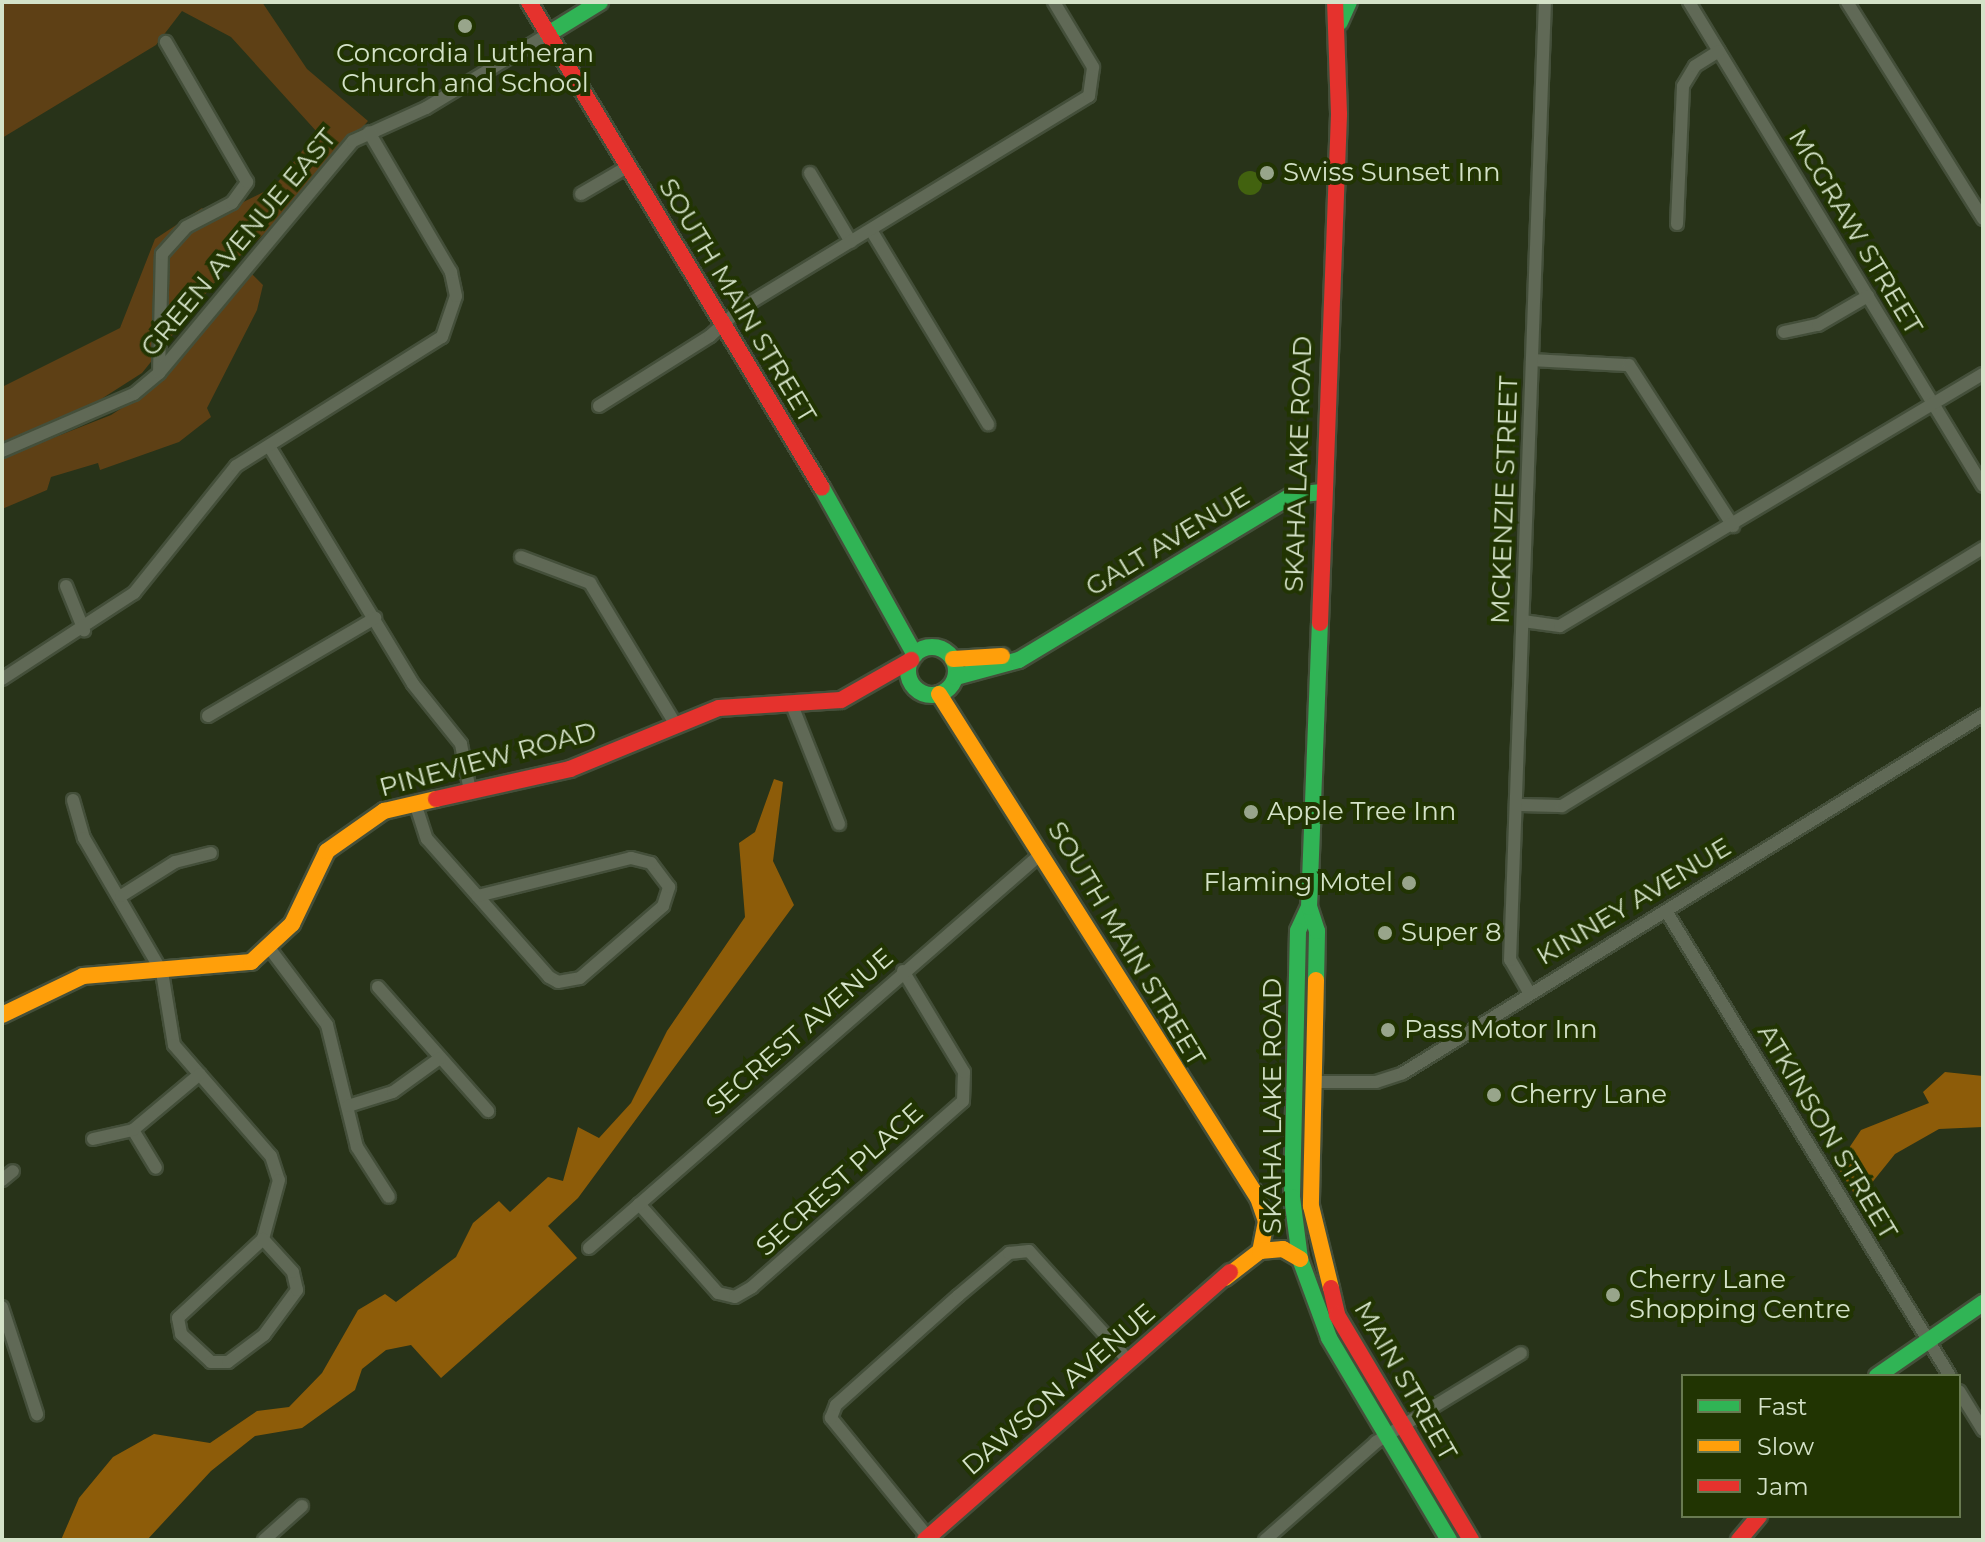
<!DOCTYPE html>
<style>
body{margin:0}
#map{position:relative;width:1985px;height:1542px;overflow:hidden;background:#283319;font-family:Montserrat,sans-serif}
div>[style]{position:absolute}
.green>*{inset:0;background:#5e4015}
.forest>*{inset:0;background:#8d5c09}
.water>*{inset:0;background:#42620f}
.round{border-radius:50%}
.roads{filter:drop-shadow(2px 0 #444f3a) drop-shadow(-2px 0 #444f3a) drop-shadow(0 2px #444f3a) drop-shadow(0 -2px #444f3a)}
.street>*{height:12px;margin:-6px;padding:0 6px;transform-origin:6px;border-radius:6px;background:#606956}
.fast>*{height:16px;margin:-8px;padding:0 8px;transform-origin:8px;border-radius:8px;background:#30b455}
.fast>.ring{margin:-8px;padding:0;box-sizing:content-box;background:none;border:16px solid #30b455;border-radius:50%}
.slow>*{height:16px;margin:-8px;padding:0 8px;transform-origin:8px;border-radius:8px;background:#ff9f0a}
.jam>*{height:16px;margin:-8px;padding:0 8px;transform-origin:8px;border-radius:8px;background:#e5322d}
.dots>*{width:22px;height:22px;translate:-50% -50%;box-sizing:border-box;border:4px solid #213402;border-radius:50%}
span{translate:-50% -50%;white-space:nowrap;text-align:center;line-height:1.15;-webkit-text-stroke:8px #213402;paint-order:stroke}
.poi-label{font-size:26px;color:#d4e2c8}
.left{translate:0 -50%;text-align:left}
.right{translate:-100% -50%;text-align:right}
.street-label{font-size:26px;color:#d4e2c8}
.frame{position:absolute;inset:0;border:4px solid #d4e2c8;pointer-events:none}
.legend{position:absolute;left:1681px;top:1374px;width:280px;height:144px;box-sizing:border-box;background:#213402;border:2px solid #697a51;margin:0;padding:10px 14px;list-style:none;font-size:24px;color:#d4e2c8}
.legend li{display:flex;align-items:center;gap:16px;height:40px}
.legend b{width:40px;border:2px solid #697a51}
</style>
<div id="map">
<div class="green">
<i style="clip-path:polygon(2px 2px,262px 2px,307px 69px,368px 121px,294px 206px,224px 271px,142px 373px,95px 403px,2px 442px,2px 387px,120px 328px,155px 239px,202px 208px,211px 218px,274px 187px,317px 132px,231px 37px,182px 11px,156px 45px,2px 138px)"></i>
<i style="clip-path:polygon(249px 271px,263px 285px,257px 310px,207px 408px,211px 417px,179px 442px,100px 470px,98px 463px,51px 477px,47px 490px,2px 509px,2px 458px,111px 415px,153px 388px)"></i>
</div>
<div class="forest">
<i style="clip-path:polygon(774px 779px,783px 782px,773px 861px,794px 905px,578px 1198px,548px 1226px,577px 1258px,441px 1378px,411px 1345px,386px 1350px,362px 1369px,355px 1390px,302px 1428px,255px 1436px,211px 1471px,147px 1540px,61px 1540px,79px 1498px,113px 1457px,154px 1434px,210px 1443px,257px 1411px,289px 1407px,322px 1373px,358px 1310px,385px 1294px,396px 1302px,456px 1257px,473px 1223px,499px 1201px,510px 1212px,548px 1177px,563px 1181px,578px 1127px,599px 1138px,631px 1103px,667px 1031px,745px 917px,739px 843px,755px 832px)"></i>
<i style="clip-path:polygon(1945px 1072px,1983px 1076px,1983px 1127px,1939px 1129px,1895px 1154px,1858px 1200px,1837px 1166px,1861px 1130px,1929px 1103px,1923px 1092px)"></i>
</div>
<div class="water">
<i class="round" style="left:1238px;top:171px;width:24px;height:24px"></i>
</div>
<div class="roads">
<div class="street">
<i style="left:1689px;top:2px;width:566px;rotate:58.72deg"></i>
<i style="left:1847px;top:2px;width:256px;rotate:57.9deg"></i>
<i style="left:810px;top:173px;width:80px;rotate:59.3deg"></i>
<i style="left:581px;top:194px;width:53px;rotate:-30.4deg"></i>
<i style="left:1677px;top:224px;width:138px;rotate:-87.5deg"></i>
<i style="left:1683px;top:86px;width:23px;rotate:-59deg"></i>
<i style="left:1695px;top:66px;width:28px;rotate:-32deg"></i>
<i style="left:871px;top:230px;width:227px;rotate:58.9deg"></i>
<i style="left:1784px;top:332px;width:35px;rotate:-12deg"></i>
<i style="left:1818px;top:325px;width:58px;rotate:-30.1deg"></i>
<i style="left:1532px;top:360px;width:97px;rotate:3deg"></i>
<i style="left:1629px;top:365px;width:192px;rotate:57.1deg"></i>
<i style="left:159px;top:373px;width:119px;rotate:-88.6deg"></i>
<i style="left:162px;top:254px;width:36px;rotate:-48deg"></i>
<i style="left:186px;top:227px;width:52px;rotate:-27.6deg"></i>
<i style="left:232px;top:203px;width:26px;rotate:-54deg"></i>
<i style="left:247px;top:182px;width:162px;rotate:-120.1deg"></i>
<i style="left:599px;top:406px;width:131px;rotate:-32.2deg"></i>
<i style="left:710px;top:336px;width:40px;rotate:-42deg"></i>
<i style="left:740px;top:309px;width:409px;rotate:-31.4deg"></i>
<i style="left:1089px;top:96px;width:29px;rotate:-82deg"></i>
<i style="left:1093px;top:67px;width:76px;rotate:-121deg"></i>
<i style="left:269px;top:446px;width:278px;rotate:58.8deg"></i>
<i style="left:413px;top:684px;width:77px;rotate:51.3deg"></i>
<i style="left:461px;top:744px;width:48px;rotate:79.2deg"></i>
<i style="left:2px;top:451px;width:144px;rotate:-23.4deg"></i>
<i style="left:134px;top:394px;width:33px;rotate:-40deg"></i>
<i style="left:159px;top:373px;width:302px;rotate:-50.1deg"></i>
<i style="left:353px;top:141px;width:80px;rotate:-24.3deg"></i>
<i style="left:426px;top:108px;width:143px;rotate:-31.2deg"></i>
<i style="left:521px;top:557px;width:74px;rotate:20.6deg"></i>
<i style="left:590px;top:583px;width:166px;rotate:58.8deg"></i>
<i style="left:66px;top:586px;width:48px;rotate:67.8deg"></i>
<i style="left:1523px;top:621px;width:37px;rotate:8deg"></i>
<i style="left:1560px;top:626px;width:492px;rotate:-30.8deg"></i>
<i style="left:2px;top:679px;width:158px;rotate:-33.1deg"></i>
<i style="left:134px;top:593px;width:163px;rotate:-51.2deg"></i>
<i style="left:236px;top:466px;width:243px;rotate:-32.1deg"></i>
<i style="left:442px;top:337px;width:43px;rotate:-71.1deg"></i>
<i style="left:456px;top:296px;width:25px;rotate:-102deg"></i>
<i style="left:451px;top:272px;width:162px;rotate:-120.4deg"></i>
<i style="left:792px;top:705px;width:128px;rotate:68.4deg"></i>
<i style="left:208px;top:716px;width:194px;rotate:-30.4deg"></i>
<i style="left:73px;top:800px;width:40px;rotate:74deg"></i>
<i style="left:84px;top:838px;width:155px;rotate:59.8deg"></i>
<i style="left:162px;top:972px;width:74px;rotate:80.7deg"></i>
<i style="left:174px;top:1045px;width:147px;rotate:48.9deg"></i>
<i style="left:271px;top:1156px;width:25px;rotate:72deg"></i>
<i style="left:279px;top:1180px;width:61px;rotate:105.2deg"></i>
<i style="left:263px;top:1239px;width:116px;rotate:137.1deg"></i>
<i style="left:178px;top:1318px;width:16px;rotate:79deg"></i>
<i style="left:181px;top:1334px;width:41px;rotate:43deg"></i>
<i style="left:211px;top:1362px;width:17px"></i>
<i style="left:228px;top:1362px;width:45px;rotate:-36.9deg"></i>
<i style="left:264px;top:1335px;width:56px;rotate:-53.7deg"></i>
<i style="left:297px;top:1290px;width:18px;rotate:-103deg"></i>
<i style="left:293px;top:1272px;width:45px;rotate:-132.3deg"></i>
<i style="left:415px;top:803px;width:38px;rotate:72deg"></i>
<i style="left:427px;top:839px;width:184px;rotate:48.5deg"></i>
<i style="left:549px;top:977px;width:10px;rotate:29deg"></i>
<i style="left:558px;top:982px;width:22px;rotate:-10deg"></i>
<i style="left:580px;top:978px;width:110px;rotate:-40.9deg"></i>
<i style="left:663px;top:906px;width:20px;rotate:-72deg"></i>
<i style="left:669px;top:887px;width:30px;rotate:-127deg"></i>
<i style="left:651px;top:863px;width:21px;rotate:-166deg"></i>
<i style="left:631px;top:858px;width:158px;rotate:166.1deg"></i>
<i style="left:1517px;top:805px;width:45px;rotate:1.3deg"></i>
<i style="left:1562px;top:806px;width:494px;rotate:-31.5deg"></i>
<i style="left:121px;top:896px;width:64px;rotate:-32.2deg"></i>
<i style="left:175px;top:862px;width:37px;rotate:-14deg"></i>
<i style="left:1666px;top:911px;width:545px;rotate:58.59deg"></i>
<i style="left:270px;top:949px;width:95px;rotate:53.1deg"></i>
<i style="left:327px;top:1025px;width:126px;rotate:76.2deg"></i>
<i style="left:357px;top:1147px;width:59px;rotate:57.4deg"></i>
<i style="left:378px;top:987px;width:166px;rotate:48.4deg"></i>
<i style="left:1530px;top:994px;width:39px;rotate:-120deg"></i>
<i style="left:1510px;top:960px;width:959px;rotate:-87.91deg"></i>
<i style="left:1315px;top:1082px;width:61px"></i>
<i style="left:1376px;top:1082px;width:28px;rotate:-18deg"></i>
<i style="left:1403px;top:1073px;width:682px;rotate:-31.68deg"></i>
<i style="left:348px;top:1106px;width:47px;rotate:-17.3deg"></i>
<i style="left:393px;top:1092px;width:58px;rotate:-35.9deg"></i>
<i style="left:133px;top:1130px;width:44px;rotate:58.8deg"></i>
<i style="left:93px;top:1139px;width:41px;rotate:-12.7deg"></i>
<i style="left:133px;top:1130px;width:87px;rotate:-39.9deg"></i>
<i style="left:2px;top:1180px;width:14px;rotate:-39deg"></i>
<i style="left:639px;top:1204px;width:119px;rotate:48.4deg"></i>
<i style="left:718px;top:1293px;width:17px;rotate:13deg"></i>
<i style="left:735px;top:1297px;width:20px;rotate:-30deg"></i>
<i style="left:752px;top:1287px;width:281px;rotate:-41.4deg"></i>
<i style="left:963px;top:1101px;width:29px;rotate:-88deg"></i>
<i style="left:964px;top:1072px;width:118px;rotate:-121.1deg"></i>
<i style="left:589px;top:1248px;width:601px;rotate:-41.09deg"></i>
<i style="left:2px;top:1307px;width:113px;rotate:71.9deg"></i>
<i style="left:1959px;top:1391px;width:46px;rotate:58.4deg"></i>
<i style="left:928px;top:1537px;width:154px;rotate:-129.2deg"></i>
<i style="left:831px;top:1418px;width:14px;rotate:-69deg"></i>
<i style="left:836px;top:1405px;width:164px;rotate:-41.8deg"></i>
<i style="left:958px;top:1296px;width:67px;rotate:-40.1deg"></i>
<i style="left:1009px;top:1253px;width:20px;rotate:-6deg"></i>
<i style="left:1029px;top:1251px;width:147px;rotate:47.8deg"></i>
<i style="left:264px;top:1540px;width:51px;rotate:-41.8deg"></i>
<i style="left:1265px;top:1540px;width:148px;rotate:-41.4deg"></i>
<i style="left:1376px;top:1442px;width:170px;rotate:-31.5deg"></i>
</div>
<div class="fast">
<i style="left:1340px;top:22px;width:22px;rotate:-66deg"></i>
<i style="left:548px;top:34px;width:61px;rotate:-31.6deg"></i>
<i style="left:822px;top:488px;width:191px;rotate:60.9deg"></i>
<i class="ring" style="left:908px;top:647px;width:32px;height:32px"></i>
<i style="left:956px;top:677px;width:65px;rotate:-15.1deg"></i>
<i style="left:1019px;top:660px;width:320px;rotate:-31.1deg"></i>
<i style="left:1293px;top:495px;width:29px;rotate:-6deg"></i>
<i style="left:1309px;top:907px;width:26px;rotate:115deg"></i>
<i style="left:1298px;top:931px;width:266px;rotate:91.3deg"></i>
<i style="left:1292px;top:1197px;width:63px;rotate:82.6deg"></i>
<i style="left:1300px;top:1259px;width:84px;rotate:69.8deg"></i>
<i style="left:1329px;top:1338px;width:235px;rotate:59.3deg"></i>
<i style="left:1316px;top:980px;width:49px;rotate:-88.8deg"></i>
<i style="left:1317px;top:931px;width:25px;rotate:-108deg"></i>
<i style="left:1309px;top:907px;width:284px;rotate:-87.8deg"></i>
<i style="left:1877px;top:1376px;width:129px;rotate:-34.6deg"></i>
</div>
<div class="slow">
<i style="left:953px;top:659px;width:49px;rotate:-3.5deg"></i>
<i style="left:939px;top:694px;width:596px;rotate:57.67deg"></i>
<i style="left:1258px;top:1198px;width:24px;rotate:71deg"></i>
<i style="left:1266px;top:1221px;width:31px;rotate:101deg"></i>
<i style="left:1260px;top:1251px;width:44px;rotate:142.4deg"></i>
<i style="left:1316px;top:980px;width:226px;rotate:91.3deg"></i>
<i style="left:1311px;top:1206px;width:84px;rotate:76.3deg"></i>
<i style="left:2px;top:1015px;width:90px;rotate:-25.7deg"></i>
<i style="left:83px;top:976px;width:169px;rotate:-4.8deg"></i>
<i style="left:251px;top:962px;width:56px;rotate:-42.8deg"></i>
<i style="left:292px;top:924px;width:81px;rotate:-64.4deg"></i>
<i style="left:327px;top:851px;width:70px;rotate:-35.1deg"></i>
<i style="left:384px;top:811px;width:53px;rotate:-13deg"></i>
<i style="left:1260px;top:1251px;width:23px;rotate:-5deg"></i>
<i style="left:1283px;top:1249px;width:20px;rotate:30deg"></i>
</div>
<div class="jam">
<i style="left:529px;top:2px;width:567px;rotate:58.92deg"></i>
<i style="left:1320px;top:623px;width:509px;rotate:-87.86deg"></i>
<i style="left:1339px;top:114px;width:112px;rotate:-92deg"></i>
<i style="left:436px;top:799px;width:137px;rotate:-12.6deg"></i>
<i style="left:570px;top:769px;width:161px;rotate:-22.3deg"></i>
<i style="left:719px;top:708px;width:122px;rotate:-3.8deg"></i>
<i style="left:841px;top:700px;width:81px;rotate:-29.7deg"></i>
<i style="left:1331px;top:1288px;width:28px;rotate:77deg"></i>
<i style="left:1337px;top:1315px;width:262px;rotate:59.2deg"></i>
<i style="left:925px;top:1540px;width:406px;rotate:-41.3deg"></i>
<i style="left:1739px;top:1540px;width:31px;rotate:-50deg"></i>
</div>
</div>
<div class="dots">
<i style="left:465px;top:26px;background:#98a58b"></i>
<i style="left:1267px;top:173px;background:#98a58b"></i>
<i style="left:1251px;top:812px;background:#98a58b"></i>
<i style="left:1409px;top:883px;background:#98a58b"></i>
<i style="left:1385px;top:933px;background:#98a58b"></i>
<i style="left:1388px;top:1030px;background:#98a58b"></i>
<i style="left:1494px;top:1095px;background:#98a58b"></i>
<i style="left:1613px;top:1295px;background:#98a58b"></i>
</div>
<div class="poi-label">
<span style="left:465px;top:69px">Concordia Lutheran<br>Church and School</span>
<span class="left" style="left:1283px;top:173px">Swiss Sunset Inn</span>
<span class="left" style="left:1267px;top:812px">Apple Tree Inn</span>
<span class="right" style="left:1393px;top:883px">Flaming Motel</span>
<span class="left" style="left:1401px;top:933px">Super 8</span>
<span class="left" style="left:1404px;top:1030px">Pass Motor Inn</span>
<span class="left" style="left:1510px;top:1095px">Cherry Lane</span>
<span class="left" style="left:1629px;top:1295px">Cherry Lane<br>Shopping Centre</span>
</div>
<div class="street-label">
<span style="left:1855px;top:232px;rotate:59deg">MCGRAW STREET</span>
<span style="left:239px;top:243px;rotate:-50deg">GREEN AVENUE EAST</span>
<span style="left:737px;top:301px;rotate:59deg">SOUTH MAIN STREET</span>
<span style="left:1299px;top:464px;rotate:-88deg">SKAHA LAKE ROAD</span>
<span style="left:1505px;top:500px;rotate:-88deg">MCKENZIE STREET</span>
<span style="left:1168px;top:542px;rotate:-31deg">GALT AVENUE</span>
<span style="left:488px;top:760px;rotate:-15deg">PINEVIEW ROAD</span>
<span style="left:1634px;top:902px;rotate:-31deg">KINNEY AVENUE</span>
<span style="left:1126px;top:944px;rotate:59deg">SOUTH MAIN STREET</span>
<span style="left:800px;top:1032px;rotate:-41deg">SECREST AVENUE</span>
<span style="left:1273px;top:1106px;rotate:-90deg">SKAHA LAKE ROAD</span>
<span style="left:1827px;top:1132px;rotate:59deg">ATKINSON STREET</span>
<span style="left:840px;top:1180px;rotate:-42deg">SECREST PLACE</span>
<span style="left:1405px;top:1381px;rotate:60deg">MAIN STREET</span>
<span style="left:1059px;top:1390px;rotate:-41deg">DAWSON AVENUE</span>
</div>
<div class="frame"></div>
<ul class="legend">
<li><b style="height:10px;background:#30b455"></b>Fast</li>
<li><b style="height:10px;background:#ff9f0a"></b>Slow</li>
<li><b style="height:10px;background:#e5322d"></b>Jam</li>
</ul>
</div>
